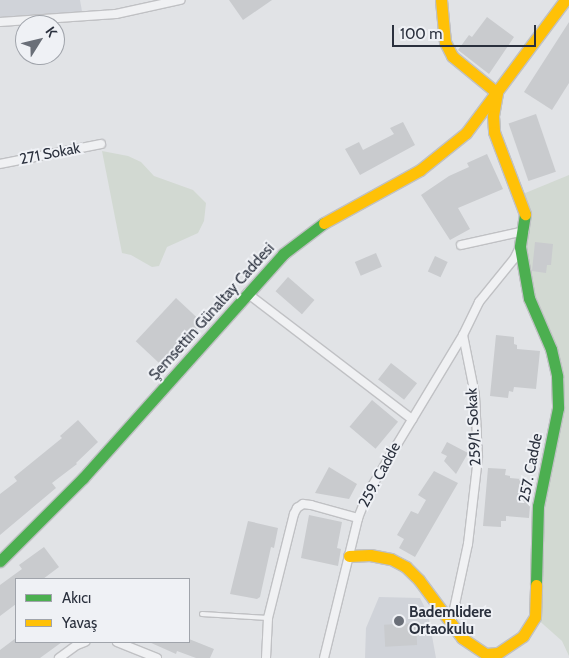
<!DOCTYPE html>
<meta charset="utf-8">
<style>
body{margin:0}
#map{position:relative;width:569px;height:658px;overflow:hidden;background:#e1e3e6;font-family:Cabin,sans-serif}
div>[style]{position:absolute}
.built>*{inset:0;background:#d0d3d9}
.green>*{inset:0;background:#d2d9d2}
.building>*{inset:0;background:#c9cbce;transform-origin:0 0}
.roads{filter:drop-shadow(1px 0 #c0c1c4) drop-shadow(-1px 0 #c0c1c4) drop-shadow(0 1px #c0c1c4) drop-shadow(0 -1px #c0c1c4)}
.lane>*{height:4px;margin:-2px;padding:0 2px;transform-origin:2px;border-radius:2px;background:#f0f1f3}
.street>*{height:8px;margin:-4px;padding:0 4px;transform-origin:4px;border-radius:4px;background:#f0f1f3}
.fast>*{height:11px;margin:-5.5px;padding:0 5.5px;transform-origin:5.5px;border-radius:5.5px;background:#4caf50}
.slow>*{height:11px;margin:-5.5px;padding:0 5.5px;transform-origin:5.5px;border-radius:5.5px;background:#ffc107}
.dots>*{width:14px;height:14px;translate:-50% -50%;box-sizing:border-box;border:2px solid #eff1f5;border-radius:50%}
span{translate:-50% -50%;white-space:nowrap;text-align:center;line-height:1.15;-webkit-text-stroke:4px #eff1f5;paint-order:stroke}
.street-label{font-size:15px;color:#2a303d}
.poi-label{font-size:15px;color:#2a303d;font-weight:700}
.left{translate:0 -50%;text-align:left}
.legend{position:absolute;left:15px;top:578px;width:175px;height:65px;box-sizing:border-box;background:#eff1f5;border:1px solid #a0a4ab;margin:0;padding:6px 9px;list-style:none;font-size:15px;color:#2a303d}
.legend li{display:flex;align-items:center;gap:10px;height:25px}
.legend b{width:25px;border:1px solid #a0a4ab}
.north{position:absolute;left:15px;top:15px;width:50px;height:50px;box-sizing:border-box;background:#eff1f5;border:1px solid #a0a4ab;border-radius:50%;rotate:54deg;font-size:14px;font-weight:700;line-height:20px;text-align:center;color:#2a303d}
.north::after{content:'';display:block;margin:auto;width:18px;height:22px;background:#6a6f78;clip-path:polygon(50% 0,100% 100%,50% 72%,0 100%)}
.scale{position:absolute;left:392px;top:25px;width:144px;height:22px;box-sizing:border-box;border:2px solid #2a303d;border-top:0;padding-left:6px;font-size:15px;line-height:18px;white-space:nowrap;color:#2a303d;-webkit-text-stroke:4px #eff1f5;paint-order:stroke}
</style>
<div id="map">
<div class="built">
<i style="clip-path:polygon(0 0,80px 0,83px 17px,0 22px)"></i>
<i style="clip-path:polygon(379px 597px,420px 598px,428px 614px,436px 658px,365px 658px,366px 628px)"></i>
</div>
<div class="green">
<i style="clip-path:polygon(102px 151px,128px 156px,141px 162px,154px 176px,193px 190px,206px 203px,204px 221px,198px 233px,167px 247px,159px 266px,152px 267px,131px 255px,122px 253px)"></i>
<i style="clip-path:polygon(569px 175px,569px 656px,562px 641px,535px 617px,536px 541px,552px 435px,557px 376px,529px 298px,524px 231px,518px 196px)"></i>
</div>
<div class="building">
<i style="clip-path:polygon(229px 0,272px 0,243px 20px)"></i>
<i style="clip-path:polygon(487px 17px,514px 37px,489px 74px,458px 50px,469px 35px,472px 37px)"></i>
<i style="clip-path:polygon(569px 22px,569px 83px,552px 110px,524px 92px)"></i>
<i style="left:536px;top:114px;width:61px;height:29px;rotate:71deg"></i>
<i style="clip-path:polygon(403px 122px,415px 145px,360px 175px,345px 149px,359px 142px,363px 150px,394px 134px,390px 128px)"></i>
<i style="clip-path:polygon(487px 154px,503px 189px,458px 208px,470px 229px,450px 240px,421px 195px,449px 176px,469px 167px,467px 163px)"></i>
<i style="clip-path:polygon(535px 242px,553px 244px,551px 265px,547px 265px,546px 273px,532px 271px)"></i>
<i style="left:376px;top:253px;width:15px;height:23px;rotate:67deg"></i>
<i style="left:435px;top:256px;width:14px;height:17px;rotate:25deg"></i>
<i style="left:288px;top:277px;width:35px;height:19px;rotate:41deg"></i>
<i style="left:176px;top:298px;width:37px;height:59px;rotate:43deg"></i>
<i style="clip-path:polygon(496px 335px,514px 337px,514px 344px,517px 345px,517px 349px,540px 351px,536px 389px,514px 387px,513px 392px,509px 391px,508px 398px,490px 396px)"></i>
<i style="left:391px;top:363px;width:33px;height:21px;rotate:38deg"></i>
<i style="left:372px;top:400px;width:34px;height:35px;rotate:40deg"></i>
<i style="clip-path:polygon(78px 420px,98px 442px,76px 463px,77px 464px,52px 483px,56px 488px,0 535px,0 494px,17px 481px,14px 477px,62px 438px,60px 436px)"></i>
<i style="clip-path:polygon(447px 442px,468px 453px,456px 474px,444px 461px,447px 456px,441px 453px)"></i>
<i style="clip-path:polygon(329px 467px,357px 484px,349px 499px,315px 493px)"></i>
<i style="clip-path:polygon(488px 468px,506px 469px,505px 475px,510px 476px,510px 478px,532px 480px,529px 518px,506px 516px,506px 521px,501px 521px,501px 527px,483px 526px)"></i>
<i style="clip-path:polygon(434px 471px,458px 483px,415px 557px,399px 548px,404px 539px,397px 535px,411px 511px,418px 514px,426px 500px,418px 495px)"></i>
<i style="clip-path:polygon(309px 515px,342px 522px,337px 548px,341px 549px,338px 566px,301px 558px)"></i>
<i style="clip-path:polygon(248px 521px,278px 528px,274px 548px,271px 547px,260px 597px,257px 599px,230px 594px)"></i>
<i style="clip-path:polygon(44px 547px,59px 567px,43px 579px,16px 579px,16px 604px,0 616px,0 585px,22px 569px,19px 565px)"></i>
<i style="left:416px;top:623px;width:22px;height:32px;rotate:87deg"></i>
<i style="clip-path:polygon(16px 638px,16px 642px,62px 642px,40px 658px,0 658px,0 650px)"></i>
<i style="clip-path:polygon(189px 639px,214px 649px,210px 658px,196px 658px,177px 651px,176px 654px,149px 642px,189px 642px)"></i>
</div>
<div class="roads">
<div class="lane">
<i style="left:202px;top:614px;width:66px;rotate:3.5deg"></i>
</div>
<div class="street">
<i style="left:0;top:22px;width:116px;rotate:-3.9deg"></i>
<i style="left:116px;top:14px;width:66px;rotate:-12.3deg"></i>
<i style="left:0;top:164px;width:103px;rotate:-11.2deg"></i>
<i style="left:461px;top:245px;width:65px;rotate:-12.5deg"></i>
<i style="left:247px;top:293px;width:208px;rotate:37.4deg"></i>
<i style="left:451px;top:623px;width:81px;rotate:-77.9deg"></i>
<i style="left:468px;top:544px;width:88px;rotate:-83.4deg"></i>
<i style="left:478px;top:457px;width:62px;rotate:-92.8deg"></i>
<i style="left:475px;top:395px;width:61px;rotate:-101.3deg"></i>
<i style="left:463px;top:335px;width:37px;rotate:-64deg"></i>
<i style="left:479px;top:302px;width:55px;rotate:-50.9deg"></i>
<i style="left:514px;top:259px;width:13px;rotate:-63deg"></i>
<i style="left:117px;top:642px;width:43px;rotate:21.8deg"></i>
<i style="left:59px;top:658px;width:22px;rotate:-36deg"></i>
<i style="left:77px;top:645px;width:9px;rotate:-21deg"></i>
<i style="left:266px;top:658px;width:40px;rotate:-87.1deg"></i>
<i style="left:268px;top:618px;width:107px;rotate:-76deg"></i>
<i style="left:294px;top:514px;width:7px;rotate:-63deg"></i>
<i style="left:297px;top:508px;width:7px;rotate:-34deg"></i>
<i style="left:303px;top:504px;width:8px;rotate:7deg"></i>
<i style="left:311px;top:505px;width:49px;rotate:15.5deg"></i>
<i style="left:324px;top:658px;width:144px;rotate:-76.3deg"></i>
<i style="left:358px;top:518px;width:29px;rotate:-68deg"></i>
<i style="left:369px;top:491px;width:182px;rotate:-58.9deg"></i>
</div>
<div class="fast">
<i style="left:525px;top:214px;width:33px;rotate:99deg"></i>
<i style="left:520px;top:247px;width:52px;rotate:80deg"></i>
<i style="left:529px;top:298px;width:56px;rotate:66.7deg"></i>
<i style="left:551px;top:349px;width:28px;rotate:77deg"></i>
<i style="left:557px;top:376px;width:32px;rotate:88deg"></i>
<i style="left:558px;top:408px;width:100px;rotate:101.5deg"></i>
<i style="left:538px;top:506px;width:79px;rotate:91.5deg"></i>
<i style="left:0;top:561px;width:117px;rotate:-45deg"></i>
<i style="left:83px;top:478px;width:300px;rotate:-48.2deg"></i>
<i style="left:283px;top:254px;width:51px;rotate:-37.1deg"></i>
</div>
<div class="slow">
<i style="left:441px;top:0;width:42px;rotate:84.6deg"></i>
<i style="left:445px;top:42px;width:16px;rotate:63deg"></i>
<i style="left:452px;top:56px;width:58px;rotate:39.4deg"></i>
<i style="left:497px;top:93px;width:23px;rotate:100deg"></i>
<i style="left:493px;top:116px;width:16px;rotate:86deg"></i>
<i style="left:494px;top:132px;width:88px;rotate:69.3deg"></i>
<i style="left:324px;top:223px;width:110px;rotate:-28.9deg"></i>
<i style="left:420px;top:170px;width:59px;rotate:-38.8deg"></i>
<i style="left:466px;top:133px;width:166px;rotate:-53.3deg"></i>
<i style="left:349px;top:556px;width:21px;rotate:-3deg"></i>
<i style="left:370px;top:555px;width:21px;rotate:11deg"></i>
<i style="left:391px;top:559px;width:17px;rotate:28deg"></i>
<i style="left:406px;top:567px;width:18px;rotate:45deg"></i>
<i style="left:419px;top:580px;width:72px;rotate:53.4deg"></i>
<i style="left:462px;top:638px;width:29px;rotate:34deg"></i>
<i style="left:486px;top:654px;width:12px;rotate:-5deg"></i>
<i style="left:498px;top:653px;width:30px;rotate:-34deg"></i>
<i style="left:523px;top:636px;width:22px;rotate:-58deg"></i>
<i style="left:535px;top:617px;width:32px;rotate:-88deg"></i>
</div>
</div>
<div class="dots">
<i style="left:399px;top:621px;background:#6a6f78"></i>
</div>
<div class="street-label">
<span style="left:50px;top:154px;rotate:-11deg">271 Sokak</span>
<span style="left:212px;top:312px;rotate:-48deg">Şemsettin Günaltay Caddesi</span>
<span style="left:474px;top:427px;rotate:-93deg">259/1. Sokak</span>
<span style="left:531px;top:468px;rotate:-79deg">257. Cadde</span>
<span style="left:380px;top:475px;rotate:-62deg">259. Cadde</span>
</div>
<div class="poi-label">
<span class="left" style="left:409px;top:621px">Bademlidere<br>Ortaokulu</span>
</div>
<ul class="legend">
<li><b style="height:6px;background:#4caf50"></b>Akıcı</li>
<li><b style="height:6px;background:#ffc107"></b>Yavaş</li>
</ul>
<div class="north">K</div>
<div class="scale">100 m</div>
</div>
